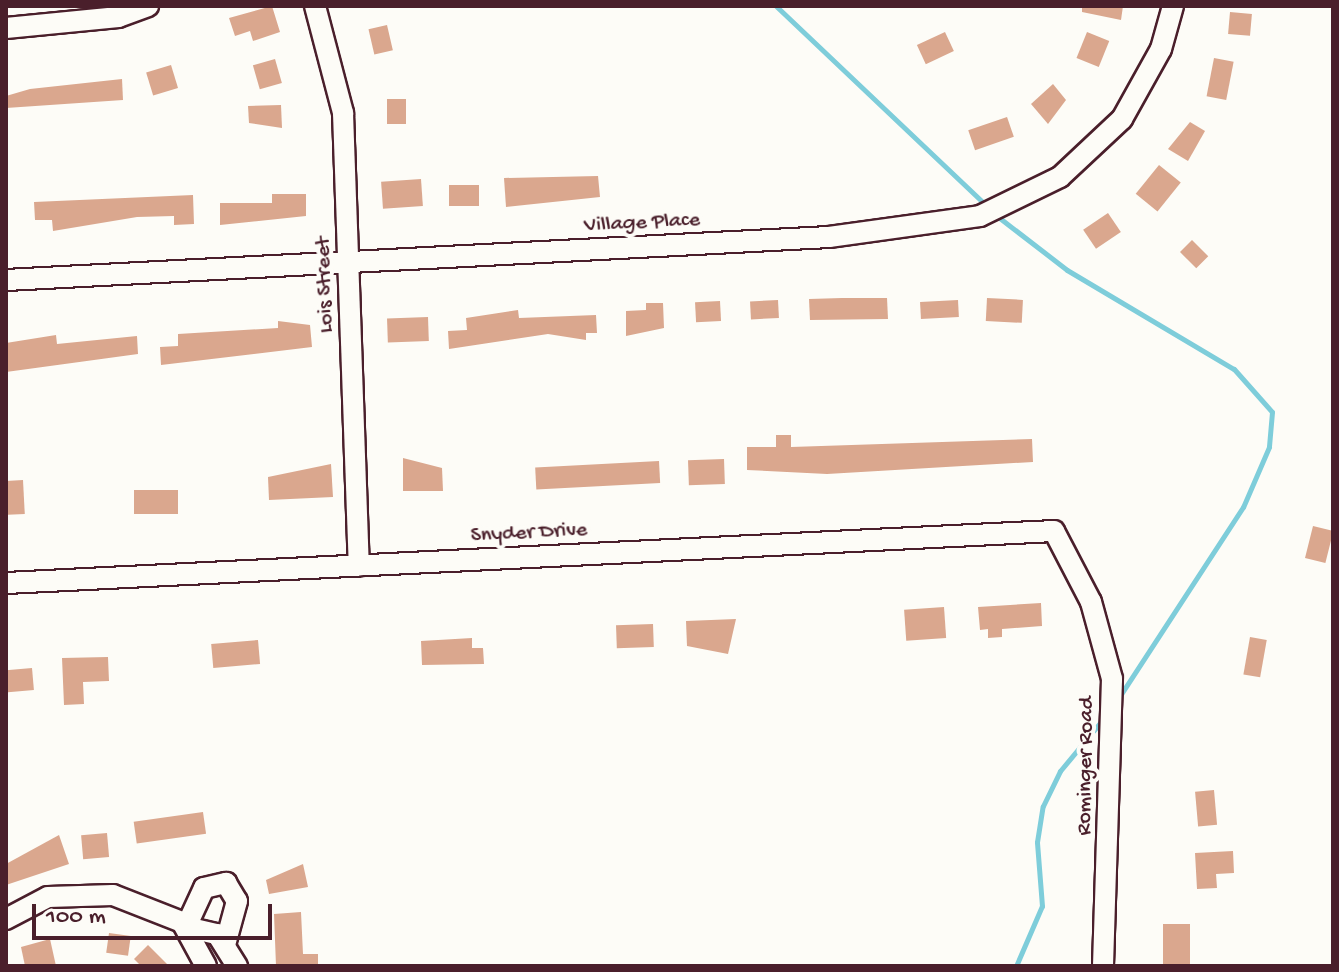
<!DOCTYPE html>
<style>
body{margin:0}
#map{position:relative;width:1339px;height:972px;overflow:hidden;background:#fdfcf7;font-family:"Gochi Hand",sans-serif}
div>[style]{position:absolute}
.stream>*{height:5px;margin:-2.5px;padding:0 2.5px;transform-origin:2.5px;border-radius:2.5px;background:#7ecdda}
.building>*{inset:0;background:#daa78e;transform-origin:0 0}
.roads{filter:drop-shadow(2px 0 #4a1f2b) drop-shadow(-2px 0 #4a1f2b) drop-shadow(0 2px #4a1f2b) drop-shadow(0 -2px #4a1f2b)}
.minor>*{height:20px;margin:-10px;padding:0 10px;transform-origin:10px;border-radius:10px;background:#fdfcf7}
span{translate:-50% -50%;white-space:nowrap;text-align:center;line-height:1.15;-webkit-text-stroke:8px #fdfcf7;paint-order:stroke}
.street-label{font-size:22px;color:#4a1f2b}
.frame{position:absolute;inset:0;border:8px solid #4a1f2b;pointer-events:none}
.scale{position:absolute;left:32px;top:904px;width:240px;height:36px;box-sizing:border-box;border:4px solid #4a1f2b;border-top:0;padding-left:10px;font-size:24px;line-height:28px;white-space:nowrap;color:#4a1f2b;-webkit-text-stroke:6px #fdfcf7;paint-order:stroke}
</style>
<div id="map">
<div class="stream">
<i style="left:776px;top:6px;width:291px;rotate:43.5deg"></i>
<i style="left:997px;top:216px;width:88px;rotate:37.6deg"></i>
<i style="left:1067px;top:270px;width:194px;rotate:30.7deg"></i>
<i style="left:1234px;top:369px;width:57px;rotate:48.5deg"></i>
<i style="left:1272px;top:412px;width:35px;rotate:95deg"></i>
<i style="left:1269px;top:447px;width:65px;rotate:113.4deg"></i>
<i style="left:1243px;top:507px;width:227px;rotate:123.1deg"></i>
<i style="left:1016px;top:966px;width:65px;rotate:-66.6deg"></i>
<i style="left:1042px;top:906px;width:64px;rotate:-94.5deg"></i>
<i style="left:1037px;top:842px;width:36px;rotate:-81deg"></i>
<i style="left:1043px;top:806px;width:39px;rotate:-64deg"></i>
<i style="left:1060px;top:771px;width:69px;rotate:-50.3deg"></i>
</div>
<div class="building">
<i style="clip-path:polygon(272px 6px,280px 32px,253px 41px,250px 31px,235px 36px,229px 18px)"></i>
<i style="clip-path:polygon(1082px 6px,1123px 6px,1121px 20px,1082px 12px)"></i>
<i style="left:1230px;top:12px;width:22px;height:22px;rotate:5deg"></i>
<i style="left:387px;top:25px;width:26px;height:19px;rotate:77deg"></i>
<i style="left:945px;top:32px;width:21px;height:31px;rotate:65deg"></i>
<i style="left:1087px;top:32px;width:24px;height:28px;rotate:22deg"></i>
<i style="left:1214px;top:58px;width:20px;height:39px;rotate:11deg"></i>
<i style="left:275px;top:59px;width:25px;height:23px;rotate:74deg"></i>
<i style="left:171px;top:65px;width:24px;height:26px;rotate:73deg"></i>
<i style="clip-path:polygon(122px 79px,123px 100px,6px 108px,6px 96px,30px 89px)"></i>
<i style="clip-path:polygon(1053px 84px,1066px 100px,1048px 124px,1031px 104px)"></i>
<i style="left:387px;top:99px;width:19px;height:25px"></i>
<i style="clip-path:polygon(281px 105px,282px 128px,249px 123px,248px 106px)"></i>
<i style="left:1007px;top:117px;width:21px;height:41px;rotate:71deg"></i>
<i style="clip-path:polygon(1190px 122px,1205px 131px,1188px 161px,1168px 149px)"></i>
<i style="left:1159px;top:165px;width:28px;height:37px;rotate:39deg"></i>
<i style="clip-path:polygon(598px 176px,600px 197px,506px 207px,504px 178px)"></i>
<i style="left:421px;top:179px;width:27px;height:40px;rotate:86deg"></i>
<i style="left:479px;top:185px;width:21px;height:30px;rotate:90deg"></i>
<i style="clip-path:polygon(272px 194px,306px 194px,306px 216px,220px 225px,220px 203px,272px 203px)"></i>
<i style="clip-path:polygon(193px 195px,194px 224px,174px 225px,174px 216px,137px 217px,53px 231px,52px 220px,35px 220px,34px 202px)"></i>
<i style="left:1108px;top:213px;width:23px;height:30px;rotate:56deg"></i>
<i style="left:1192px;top:240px;width:23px;height:17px;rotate:45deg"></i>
<i style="clip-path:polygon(842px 298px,887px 298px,888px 319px,810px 320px,809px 299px)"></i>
<i style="left:987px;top:298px;width:36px;height:23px;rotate:3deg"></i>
<i style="left:778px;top:300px;width:18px;height:28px;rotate:87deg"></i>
<i style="left:958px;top:300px;width:17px;height:38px;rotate:87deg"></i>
<i style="left:720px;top:301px;width:20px;height:25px;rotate:87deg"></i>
<i style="clip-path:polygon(646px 303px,663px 303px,664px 328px,626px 336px,626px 311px,646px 310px)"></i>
<i style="clip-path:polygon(518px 310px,519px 318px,596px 315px,597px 333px,586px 333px,586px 340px,548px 334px,449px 349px,448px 331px,467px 330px,466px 318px)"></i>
<i style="left:428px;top:317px;width:24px;height:41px;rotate:88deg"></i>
<i style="clip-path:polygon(278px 321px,310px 325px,312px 347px,161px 365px,160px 347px,178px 346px,178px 334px,278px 328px)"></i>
<i style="clip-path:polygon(56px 335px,57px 344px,137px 336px,138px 354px,6px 372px,6px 343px)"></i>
<i style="clip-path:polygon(776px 435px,791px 435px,791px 447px,1032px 439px,1033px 462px,827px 474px,747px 470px,747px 447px,776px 447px)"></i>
<i style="clip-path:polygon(403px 458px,442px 468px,443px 491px,403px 491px)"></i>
<i style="left:724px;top:459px;width:25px;height:36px;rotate:88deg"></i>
<i style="left:659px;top:461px;width:22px;height:124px;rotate:87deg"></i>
<i style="clip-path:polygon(331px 464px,333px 497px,269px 500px,268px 477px)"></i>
<i style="left:23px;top:480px;width:34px;height:17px;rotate:87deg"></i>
<i style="left:134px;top:490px;width:44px;height:24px"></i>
<i style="left:1313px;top:526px;width:21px;height:33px;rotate:14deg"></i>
<i style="clip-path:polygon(1041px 603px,1042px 626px,1002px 629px,1002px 637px,988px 638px,988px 629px,980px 630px,978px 607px)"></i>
<i style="left:944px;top:607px;width:31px;height:40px;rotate:86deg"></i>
<i style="clip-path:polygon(736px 619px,728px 654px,687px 646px,686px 621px)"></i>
<i style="left:653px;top:624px;width:23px;height:37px;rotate:88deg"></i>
<i style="left:1250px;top:637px;width:17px;height:38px;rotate:10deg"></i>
<i style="clip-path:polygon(472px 638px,472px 648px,483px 648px,484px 664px,422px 665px,421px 641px)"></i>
<i style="left:258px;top:640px;width:24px;height:47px;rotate:85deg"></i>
<i style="clip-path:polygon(108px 657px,109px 681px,83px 682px,84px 704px,64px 705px,62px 658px)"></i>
<i style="left:32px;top:668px;width:22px;height:26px;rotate:85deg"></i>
<i style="left:1214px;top:790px;width:35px;height:19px;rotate:85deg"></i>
<i style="left:203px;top:812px;width:22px;height:70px;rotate:82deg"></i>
<i style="left:107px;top:833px;width:24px;height:26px;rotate:85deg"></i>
<i style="clip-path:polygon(59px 835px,69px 864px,6px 885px,6px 864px)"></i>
<i style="clip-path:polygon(1233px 851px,1234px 873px,1216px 874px,1217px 888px,1197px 889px,1195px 853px)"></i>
<i style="clip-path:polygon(303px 864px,308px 887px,269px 894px,266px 880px)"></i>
<i style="clip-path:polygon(301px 912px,303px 954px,318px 954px,318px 966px,276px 966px,274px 914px)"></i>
<i style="left:1163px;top:924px;width:27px;height:41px"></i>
<i style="left:109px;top:933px;width:22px;height:20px;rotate:8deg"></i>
<i style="clip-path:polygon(50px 939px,56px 966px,25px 966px,21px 947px)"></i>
<i style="clip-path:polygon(148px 945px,169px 966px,141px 966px,134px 959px)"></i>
</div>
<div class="roads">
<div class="minor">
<i style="left:315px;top:6px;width:111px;rotate:75.3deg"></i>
<i style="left:343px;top:113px;width:453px;rotate:88deg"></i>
<i style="left:6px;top:28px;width:113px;rotate:-5.6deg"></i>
<i style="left:118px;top:17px;width:32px;rotate:-20deg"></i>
<i style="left:6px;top:280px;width:824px;rotate:-2.99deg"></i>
<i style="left:829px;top:237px;width:152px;rotate:-7.9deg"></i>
<i style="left:980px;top:216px;width:89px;rotate:-26deg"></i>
<i style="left:1060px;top:177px;width:85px;rotate:-43.1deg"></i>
<i style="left:1122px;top:119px;width:80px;rotate:-60.9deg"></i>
<i style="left:1161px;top:49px;width:45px;rotate:-74.4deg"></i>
<i style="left:6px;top:583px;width:1049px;rotate:-2.84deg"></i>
<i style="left:1054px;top:531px;width:80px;rotate:62.5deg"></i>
<i style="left:1091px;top:602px;width:80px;rotate:74.7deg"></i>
<i style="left:1112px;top:679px;width:287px;rotate:91.8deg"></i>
<i style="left:6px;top:919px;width:47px;rotate:-27.6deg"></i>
<i style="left:48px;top:897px;width:65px;rotate:-1.8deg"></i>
<i style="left:113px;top:895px;width:74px;rotate:21.4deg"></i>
<i style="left:182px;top:922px;width:50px;rotate:61.4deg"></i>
<i style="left:186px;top:927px;width:43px;rotate:-65.2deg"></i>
<i style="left:204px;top:888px;width:23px;rotate:-13deg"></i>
<i style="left:226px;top:883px;width:21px;rotate:59deg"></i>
<i style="left:237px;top:901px;width:46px;rotate:105.3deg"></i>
<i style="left:186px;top:927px;width:32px;rotate:13deg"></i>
<i style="left:217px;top:934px;width:38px;rotate:58deg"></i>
</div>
</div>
<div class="street-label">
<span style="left:642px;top:224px;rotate:-3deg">Village Place</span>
<span style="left:326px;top:285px;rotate:-92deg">Lois Street</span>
<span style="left:529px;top:534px;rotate:-3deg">Snyder Drive</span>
<span style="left:1087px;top:766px;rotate:-89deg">Rominger Road</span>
</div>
<div class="frame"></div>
<div class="scale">100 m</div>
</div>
